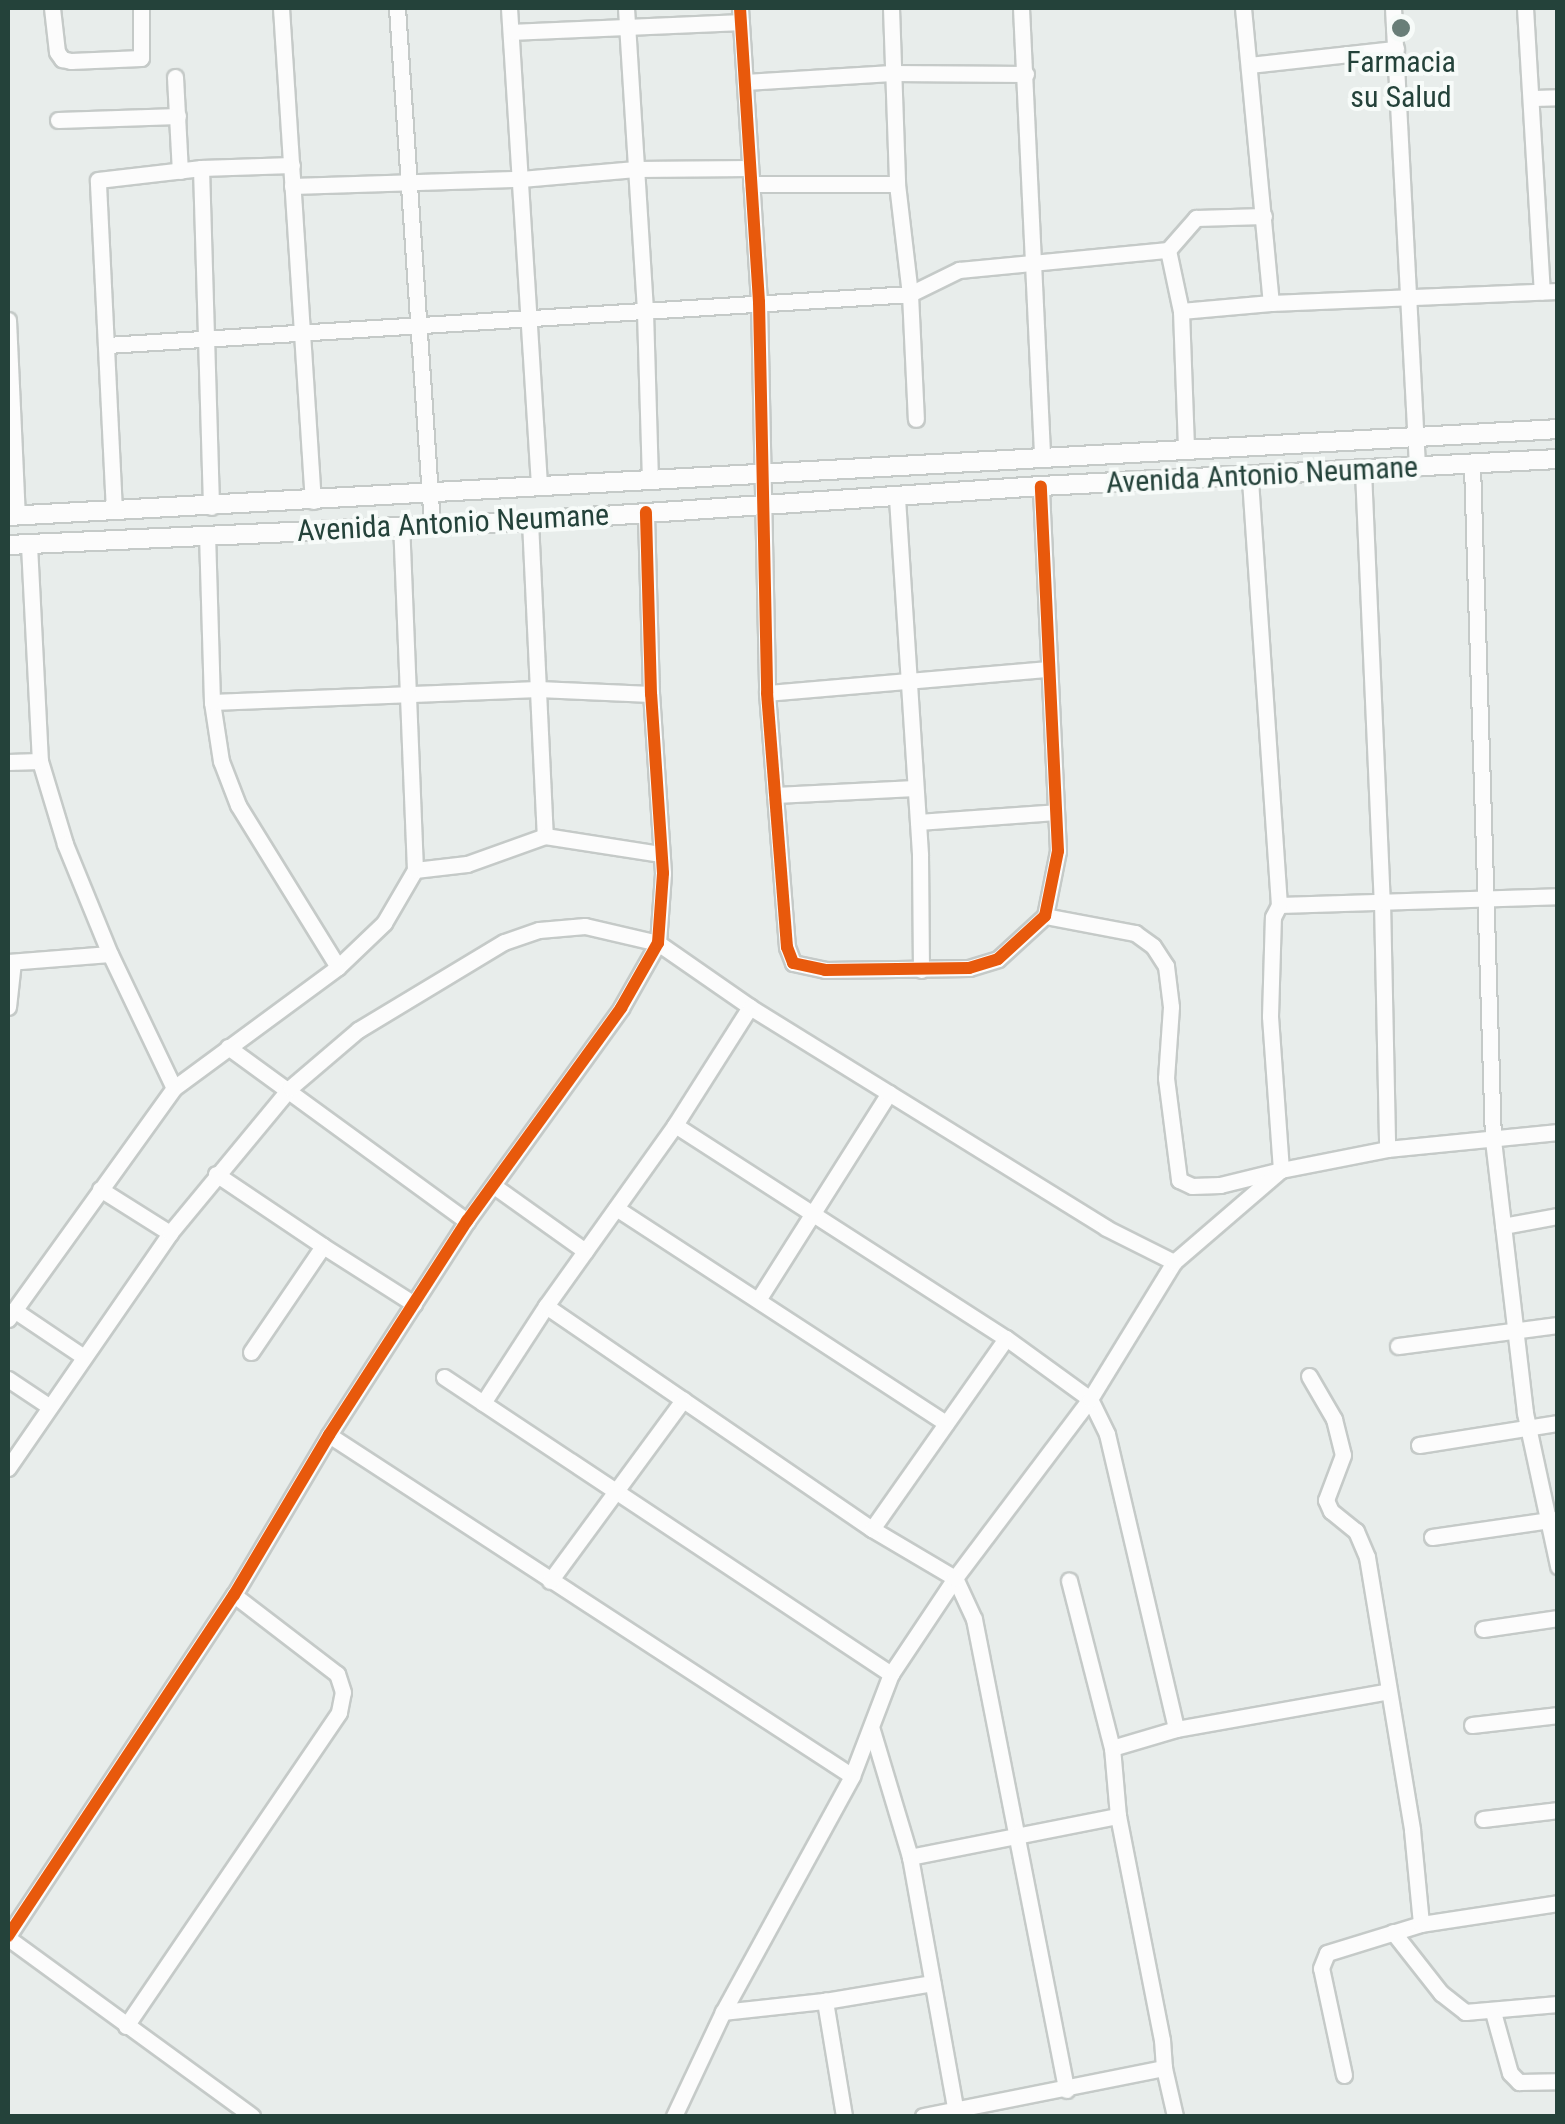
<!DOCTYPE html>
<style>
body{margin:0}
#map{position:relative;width:1565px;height:2124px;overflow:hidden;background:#e8edeb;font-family:"Roboto Condensed",sans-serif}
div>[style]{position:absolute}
.roads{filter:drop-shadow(2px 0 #c5cac8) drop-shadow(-2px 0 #c5cac8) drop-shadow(0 2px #c5cac8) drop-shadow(0 -2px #c5cac8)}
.minor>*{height:15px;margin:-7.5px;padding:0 7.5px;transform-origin:7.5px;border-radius:7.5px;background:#fcfcfc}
.tertiary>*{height:18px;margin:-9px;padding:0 9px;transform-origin:9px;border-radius:9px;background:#fcfcfc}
.cycleway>*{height:12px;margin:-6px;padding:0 6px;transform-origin:6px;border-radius:6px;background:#e8590c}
.dots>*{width:28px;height:28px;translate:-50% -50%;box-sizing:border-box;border:5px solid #f7fbf9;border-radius:50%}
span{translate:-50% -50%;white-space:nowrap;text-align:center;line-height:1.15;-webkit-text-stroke:8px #f7fbf9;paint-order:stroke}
.poi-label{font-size:30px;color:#24423a}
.street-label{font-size:30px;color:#24423a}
.frame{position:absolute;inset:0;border:10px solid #24423a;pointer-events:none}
</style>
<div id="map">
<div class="roads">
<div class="minor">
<i style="left:52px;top:8px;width:44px;rotate:83.5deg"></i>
<i style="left:57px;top:52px;width:9px;rotate:54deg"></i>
<i style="left:62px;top:59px;width:9px;rotate:13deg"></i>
<i style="left:71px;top:61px;width:70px;rotate:-2.5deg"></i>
<i style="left:141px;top:58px;width:50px;rotate:-90deg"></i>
<i style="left:281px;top:8px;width:494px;rotate:86.3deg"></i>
<i style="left:397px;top:8px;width:518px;rotate:86.13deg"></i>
<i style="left:509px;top:8px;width:479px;rotate:86.4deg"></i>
<i style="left:626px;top:8px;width:305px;rotate:86.4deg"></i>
<i style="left:645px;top:312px;width:166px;rotate:88.3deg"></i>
<i style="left:740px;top:8px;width:295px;rotate:86.3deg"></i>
<i style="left:759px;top:302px;width:391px;rotate:88.8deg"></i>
<i style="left:767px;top:693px;width:255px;rotate:85.5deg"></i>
<i style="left:787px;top:947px;width:17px;rotate:69deg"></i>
<i style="left:793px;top:963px;width:33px;rotate:12deg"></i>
<i style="left:825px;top:970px;width:144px;rotate:-0.8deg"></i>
<i style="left:969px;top:968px;width:30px;rotate:-17deg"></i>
<i style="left:998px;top:959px;width:64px;rotate:-42.5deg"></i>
<i style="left:1045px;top:916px;width:66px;rotate:-78.7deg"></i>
<i style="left:1058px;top:851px;width:365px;rotate:-92.7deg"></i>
<i style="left:891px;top:8px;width:176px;rotate:88deg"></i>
<i style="left:897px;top:184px;width:111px;rotate:83.3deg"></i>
<i style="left:910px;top:294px;width:125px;rotate:87.3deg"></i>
<i style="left:1021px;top:8px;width:450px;rotate:87.3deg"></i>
<i style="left:1243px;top:8px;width:296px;rotate:84.6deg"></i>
<i style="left:1393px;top:8px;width:460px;rotate:87deg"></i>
<i style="left:1525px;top:8px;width:284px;rotate:86.6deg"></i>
<i style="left:511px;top:32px;width:230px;rotate:-2.5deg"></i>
<i style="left:1250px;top:65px;width:147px;rotate:-6.3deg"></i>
<i style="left:175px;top:77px;width:94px;rotate:87deg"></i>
<i style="left:745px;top:82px;width:147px;rotate:-3.5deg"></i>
<i style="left:892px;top:73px;width:134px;rotate:0.4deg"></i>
<i style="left:1534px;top:98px;width:24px;rotate:-2deg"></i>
<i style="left:58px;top:120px;width:120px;rotate:-1.9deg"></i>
<i style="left:201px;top:168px;width:339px;rotate:88.3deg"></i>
<i style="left:751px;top:184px;width:146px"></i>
<i style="left:292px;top:186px;width:229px;rotate:-1.8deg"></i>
<i style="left:521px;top:179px;width:115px;rotate:-5deg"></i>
<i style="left:636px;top:169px;width:114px;rotate:-0.5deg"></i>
<i style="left:1168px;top:250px;width:62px;rotate:78deg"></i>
<i style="left:1181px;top:311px;width:139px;rotate:87.9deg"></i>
<i style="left:1181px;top:311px;width:90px;rotate:-5.1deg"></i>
<i style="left:1271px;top:303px;width:287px;rotate:-2.4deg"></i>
<i style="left:8px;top:320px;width:195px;rotate:87.4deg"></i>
<i style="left:107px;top:345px;width:805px;rotate:-3.63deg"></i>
<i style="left:910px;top:294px;width:55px;rotate:-26.1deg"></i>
<i style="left:959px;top:270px;width:210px;rotate:-5.5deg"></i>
<i style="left:1168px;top:250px;width:43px;rotate:-48.8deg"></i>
<i style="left:1196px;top:218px;width:68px;rotate:-1.7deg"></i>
<i style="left:1472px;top:465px;width:675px;rotate:88.22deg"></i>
<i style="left:1493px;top:1140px;width:275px;rotate:83.3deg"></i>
<i style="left:1525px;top:1413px;width:157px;rotate:77.8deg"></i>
<i style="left:1363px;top:471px;width:430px;rotate:87.5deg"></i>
<i style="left:1382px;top:901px;width:248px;rotate:88.8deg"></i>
<i style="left:897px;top:498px;width:358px;rotate:86.3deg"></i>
<i style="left:920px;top:855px;width:115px;rotate:89.5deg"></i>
<i style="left:114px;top:511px;width:331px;rotate:-92.8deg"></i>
<i style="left:98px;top:180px;width:104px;rotate:-6.6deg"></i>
<i style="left:201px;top:168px;width:91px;rotate:-1.9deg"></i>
<i style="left:530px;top:521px;width:315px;rotate:87.3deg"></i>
<i style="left:29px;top:545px;width:216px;rotate:87.1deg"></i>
<i style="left:40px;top:761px;width:87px;rotate:73.2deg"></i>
<i style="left:65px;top:844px;width:119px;rotate:67.8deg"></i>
<i style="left:110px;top:954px;width:148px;rotate:64.5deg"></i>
<i style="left:767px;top:693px;width:281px;rotate:-4.9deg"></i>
<i style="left:212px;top:702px;width:326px;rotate:-2.3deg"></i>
<i style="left:538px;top:689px;width:113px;rotate:2.5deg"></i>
<i style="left:8px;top:762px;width:32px;rotate:-2deg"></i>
<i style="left:775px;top:795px;width:140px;rotate:-2.9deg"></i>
<i style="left:918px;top:822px;width:138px;rotate:-4.1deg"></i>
<i style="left:415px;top:870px;width:52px;rotate:-6.6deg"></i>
<i style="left:467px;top:864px;width:83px;rotate:-19.7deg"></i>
<i style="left:545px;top:836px;width:116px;rotate:8.9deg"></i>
<i style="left:1279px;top:905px;width:279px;rotate:-1.8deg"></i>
<i style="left:1045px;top:916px;width:92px;rotate:10.7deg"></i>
<i style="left:1135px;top:933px;width:22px;rotate:36deg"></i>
<i style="left:1153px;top:946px;width:24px;rotate:57deg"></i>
<i style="left:1166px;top:966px;width:41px;rotate:83deg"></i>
<i style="left:1171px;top:1007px;width:71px;rotate:94deg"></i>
<i style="left:1166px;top:1078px;width:103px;rotate:82.7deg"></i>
<i style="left:1179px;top:1180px;width:14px;rotate:25deg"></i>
<i style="left:1192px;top:1186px;width:28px;rotate:-2deg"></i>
<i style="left:1220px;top:1185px;width:63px;rotate:-13.8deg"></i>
<i style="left:1281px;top:1170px;width:154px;rotate:-94.1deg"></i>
<i style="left:1270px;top:1016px;width:99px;rotate:-88.3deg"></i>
<i style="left:1273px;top:917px;width:13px;rotate:-63deg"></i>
<i style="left:1279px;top:905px;width:430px;rotate:-93.9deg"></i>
<i style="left:8px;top:962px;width:102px;rotate:-4.5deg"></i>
<i style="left:338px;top:967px;width:64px;rotate:-43.7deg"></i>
<i style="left:384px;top:923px;width:61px;rotate:-59.7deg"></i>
<i style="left:415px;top:870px;width:345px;rotate:-92.3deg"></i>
<i style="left:8px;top:1007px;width:45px;rotate:-83.7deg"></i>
<i style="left:228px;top:1047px;width:296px;rotate:36.1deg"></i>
<i style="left:675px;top:1125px;width:394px;rotate:32.8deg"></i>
<i style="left:1006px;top:1338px;width:104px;rotate:36deg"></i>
<i style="left:1090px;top:1399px;width:39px;rotate:64deg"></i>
<i style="left:1107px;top:1434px;width:303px;rotate:76.8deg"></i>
<i style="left:216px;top:1174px;width:129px;rotate:33.9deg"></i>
<i style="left:494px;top:1186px;width:112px;rotate:35.5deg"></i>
<i style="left:100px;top:1189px;width:83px;rotate:32.2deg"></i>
<i style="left:616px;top:1208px;width:394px;rotate:33.1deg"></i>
<i style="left:1503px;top:1226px;width:56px;rotate:-10.3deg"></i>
<i style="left:758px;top:1300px;width:245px;rotate:-57.7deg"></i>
<i style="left:546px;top:1306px;width:395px;rotate:34.4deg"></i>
<i style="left:872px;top:1529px;width:96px;rotate:30.6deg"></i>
<i style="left:955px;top:1578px;width:45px;rotate:65.1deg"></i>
<i style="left:974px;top:1619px;width:480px;rotate:78.9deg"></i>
<i style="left:14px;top:1310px;width:84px;rotate:33.9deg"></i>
<i style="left:8px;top:1319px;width:284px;rotate:-54.3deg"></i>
<i style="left:174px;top:1088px;width:204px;rotate:-36.4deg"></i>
<i style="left:338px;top:967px;width:190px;rotate:-121.7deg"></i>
<i style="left:238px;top:805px;width:47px;rotate:-111.1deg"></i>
<i style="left:221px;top:761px;width:60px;rotate:-98.7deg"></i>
<i style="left:212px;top:702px;width:166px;rotate:-91.7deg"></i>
<i style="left:1398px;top:1346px;width:161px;rotate:-7.5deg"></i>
<i style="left:251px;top:1352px;width:128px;rotate:-55.8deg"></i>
<i style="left:323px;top:1246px;width:108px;rotate:32.5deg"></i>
<i style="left:1309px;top:1376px;width:50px;rotate:59.8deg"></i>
<i style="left:1334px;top:1419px;width:37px;rotate:76deg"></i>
<i style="left:1343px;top:1455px;width:48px;rotate:110.7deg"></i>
<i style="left:1326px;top:1500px;width:12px;rotate:66deg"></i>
<i style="left:1331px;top:1511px;width:32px;rotate:39deg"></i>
<i style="left:1356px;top:1531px;width:28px;rotate:67deg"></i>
<i style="left:1367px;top:1557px;width:277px;rotate:80.6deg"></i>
<i style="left:1412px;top:1830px;width:94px;rotate:84.5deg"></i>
<i style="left:444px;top:1377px;width:537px;rotate:33.6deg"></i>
<i style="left:8px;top:1379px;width:50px;rotate:33.7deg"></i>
<i style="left:483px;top:1403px;width:116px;rotate:-57deg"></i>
<i style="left:546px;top:1306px;width:222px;rotate:-54.5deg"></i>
<i style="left:675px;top:1125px;width:140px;rotate:-57.6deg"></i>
<i style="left:329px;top:1435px;width:624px;rotate:33.1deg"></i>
<i style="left:1419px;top:1445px;width:141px;rotate:-9deg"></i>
<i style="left:8px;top:1468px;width:285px;rotate:-55.4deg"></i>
<i style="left:170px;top:1233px;width:188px;rotate:-50.4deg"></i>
<i style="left:290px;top:1088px;width:89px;rotate:-40.5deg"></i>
<i style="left:358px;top:1030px;width:170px;rotate:-31.1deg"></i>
<i style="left:504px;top:942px;width:37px;rotate:-19deg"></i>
<i style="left:539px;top:930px;width:46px;rotate:-5deg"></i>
<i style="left:585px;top:926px;width:75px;rotate:13.1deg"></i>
<i style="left:658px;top:943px;width:112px;rotate:34.8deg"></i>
<i style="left:750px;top:1007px;width:419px;rotate:31.8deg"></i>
<i style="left:1106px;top:1228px;width:76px;rotate:26.6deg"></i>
<i style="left:872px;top:1529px;width:233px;rotate:-54.9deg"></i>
<i style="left:1432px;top:1537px;width:126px;rotate:-8.2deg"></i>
<i style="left:550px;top:1581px;width:225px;rotate:-53.7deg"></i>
<i style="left:1483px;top:1629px;width:76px;rotate:-8.3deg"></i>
<i style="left:1472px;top:1725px;width:87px;rotate:-6.6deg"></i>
<i style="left:872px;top:1730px;width:133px;rotate:73.3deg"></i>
<i style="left:910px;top:1857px;width:259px;rotate:79.8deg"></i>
<i style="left:1112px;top:1748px;width:67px;rotate:-16.5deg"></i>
<i style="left:1176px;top:1729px;width:216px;rotate:-10.1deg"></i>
<i style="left:1483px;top:1819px;width:76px;rotate:-6.8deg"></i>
<i style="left:910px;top:1857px;width:212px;rotate:-11.2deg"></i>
<i style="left:1393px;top:1932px;width:78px;rotate:51.8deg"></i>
<i style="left:1441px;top:1993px;width:31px;rotate:38deg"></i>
<i style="left:1465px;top:2012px;width:93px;rotate:-4.9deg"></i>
<i style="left:8px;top:1936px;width:409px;rotate:-56.5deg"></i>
<i style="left:234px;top:1595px;width:186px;rotate:-59.3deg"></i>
<i style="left:329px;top:1435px;width:255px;rotate:-57.2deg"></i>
<i style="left:467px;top:1221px;width:263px;rotate:-54.1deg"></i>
<i style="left:621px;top:1008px;width:75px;rotate:-60.4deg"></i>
<i style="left:658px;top:943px;width:70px;rotate:-85.9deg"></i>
<i style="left:663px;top:873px;width:179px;rotate:-93.8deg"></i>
<i style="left:651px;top:694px;width:182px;rotate:-91.6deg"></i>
<i style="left:8px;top:1938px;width:302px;rotate:36.1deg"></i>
<i style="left:723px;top:2012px;width:103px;rotate:-6.2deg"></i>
<i style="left:1493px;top:2012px;width:63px;rotate:74.4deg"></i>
<i style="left:1510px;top:2073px;width:13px;rotate:45deg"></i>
<i style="left:1519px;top:2082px;width:39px;rotate:-1deg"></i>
<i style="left:126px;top:2026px;width:379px;rotate:-55.8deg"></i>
<i style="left:339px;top:1712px;width:20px;rotate:-79deg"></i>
<i style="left:343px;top:1692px;width:19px;rotate:-108deg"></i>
<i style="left:337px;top:1674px;width:130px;rotate:-142.5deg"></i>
<i style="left:1164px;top:2068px;width:49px;rotate:77.1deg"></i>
<i style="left:1344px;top:2075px;width:109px;rotate:-102.1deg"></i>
<i style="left:1321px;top:1968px;width:16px;rotate:-68deg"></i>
<i style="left:1327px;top:1953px;width:98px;rotate:-17.1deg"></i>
<i style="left:1421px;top:1924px;width:139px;rotate:-8.7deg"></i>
<i style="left:674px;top:2116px;width:115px;rotate:-64.8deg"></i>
<i style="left:723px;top:2012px;width:269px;rotate:-61.3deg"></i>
<i style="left:852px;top:1776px;width:109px;rotate:-69.1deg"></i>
<i style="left:891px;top:1674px;width:115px;rotate:-56.3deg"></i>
<i style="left:955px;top:1578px;width:224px;rotate:-53deg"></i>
<i style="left:1090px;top:1399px;width:161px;rotate:-58.5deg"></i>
<i style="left:1174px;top:1262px;width:141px;rotate:-40.7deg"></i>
<i style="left:1281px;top:1170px;width:108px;rotate:-11.2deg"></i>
<i style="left:1387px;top:1149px;width:172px;rotate:-5.7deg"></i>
<i style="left:844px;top:2116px;width:117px;rotate:-99.4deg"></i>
<i style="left:825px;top:2001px;width:109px;rotate:-9.5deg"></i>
<i style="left:923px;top:2116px;width:246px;rotate:-11.3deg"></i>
<i style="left:1164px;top:2068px;width:28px;rotate:-94deg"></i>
<i style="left:1162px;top:2040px;width:228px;rotate:-101.1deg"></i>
<i style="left:1118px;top:1816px;width:68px;rotate:-95deg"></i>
<i style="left:1112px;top:1748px;width:173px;rotate:-104.4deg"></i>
</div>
<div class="tertiary">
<i style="left:8px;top:516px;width:1552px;rotate:-3.21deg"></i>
<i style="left:8px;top:545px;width:523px;rotate:-2.63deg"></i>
<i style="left:530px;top:521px;width:512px;rotate:-3.92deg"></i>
<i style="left:1041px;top:486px;width:518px;rotate:-2.99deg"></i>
</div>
</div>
<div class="cycleway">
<i style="left:740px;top:8px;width:295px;rotate:86.3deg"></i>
<i style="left:759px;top:302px;width:391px;rotate:88.8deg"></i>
<i style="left:767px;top:693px;width:255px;rotate:85.5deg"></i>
<i style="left:787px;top:947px;width:17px;rotate:69deg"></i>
<i style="left:793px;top:963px;width:33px;rotate:12deg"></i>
<i style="left:825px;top:970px;width:144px;rotate:-0.8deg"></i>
<i style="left:969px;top:968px;width:30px;rotate:-17deg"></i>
<i style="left:998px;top:959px;width:64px;rotate:-42.5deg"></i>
<i style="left:1045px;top:916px;width:66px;rotate:-78.7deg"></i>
<i style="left:1058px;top:851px;width:365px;rotate:-92.7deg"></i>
<i style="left:8px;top:1936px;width:409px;rotate:-56.5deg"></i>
<i style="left:234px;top:1595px;width:186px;rotate:-59.3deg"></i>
<i style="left:329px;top:1435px;width:255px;rotate:-57.2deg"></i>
<i style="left:467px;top:1221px;width:263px;rotate:-54.1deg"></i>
<i style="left:621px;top:1008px;width:75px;rotate:-60.4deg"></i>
<i style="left:658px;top:943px;width:70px;rotate:-85.9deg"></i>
<i style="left:663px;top:873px;width:179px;rotate:-93.8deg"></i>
<i style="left:651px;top:694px;width:182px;rotate:-91.6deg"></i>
</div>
<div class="dots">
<i style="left:1401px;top:28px;background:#697e78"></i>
</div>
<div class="poi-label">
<span style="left:1401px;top:79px">Farmacia<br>su Salud</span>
</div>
<div class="street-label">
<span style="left:1262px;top:475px;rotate:-3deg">Avenida Antonio Neumane</span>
<span style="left:453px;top:523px;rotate:-3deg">Avenida Antonio Neumane</span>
</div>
<div class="frame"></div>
</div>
